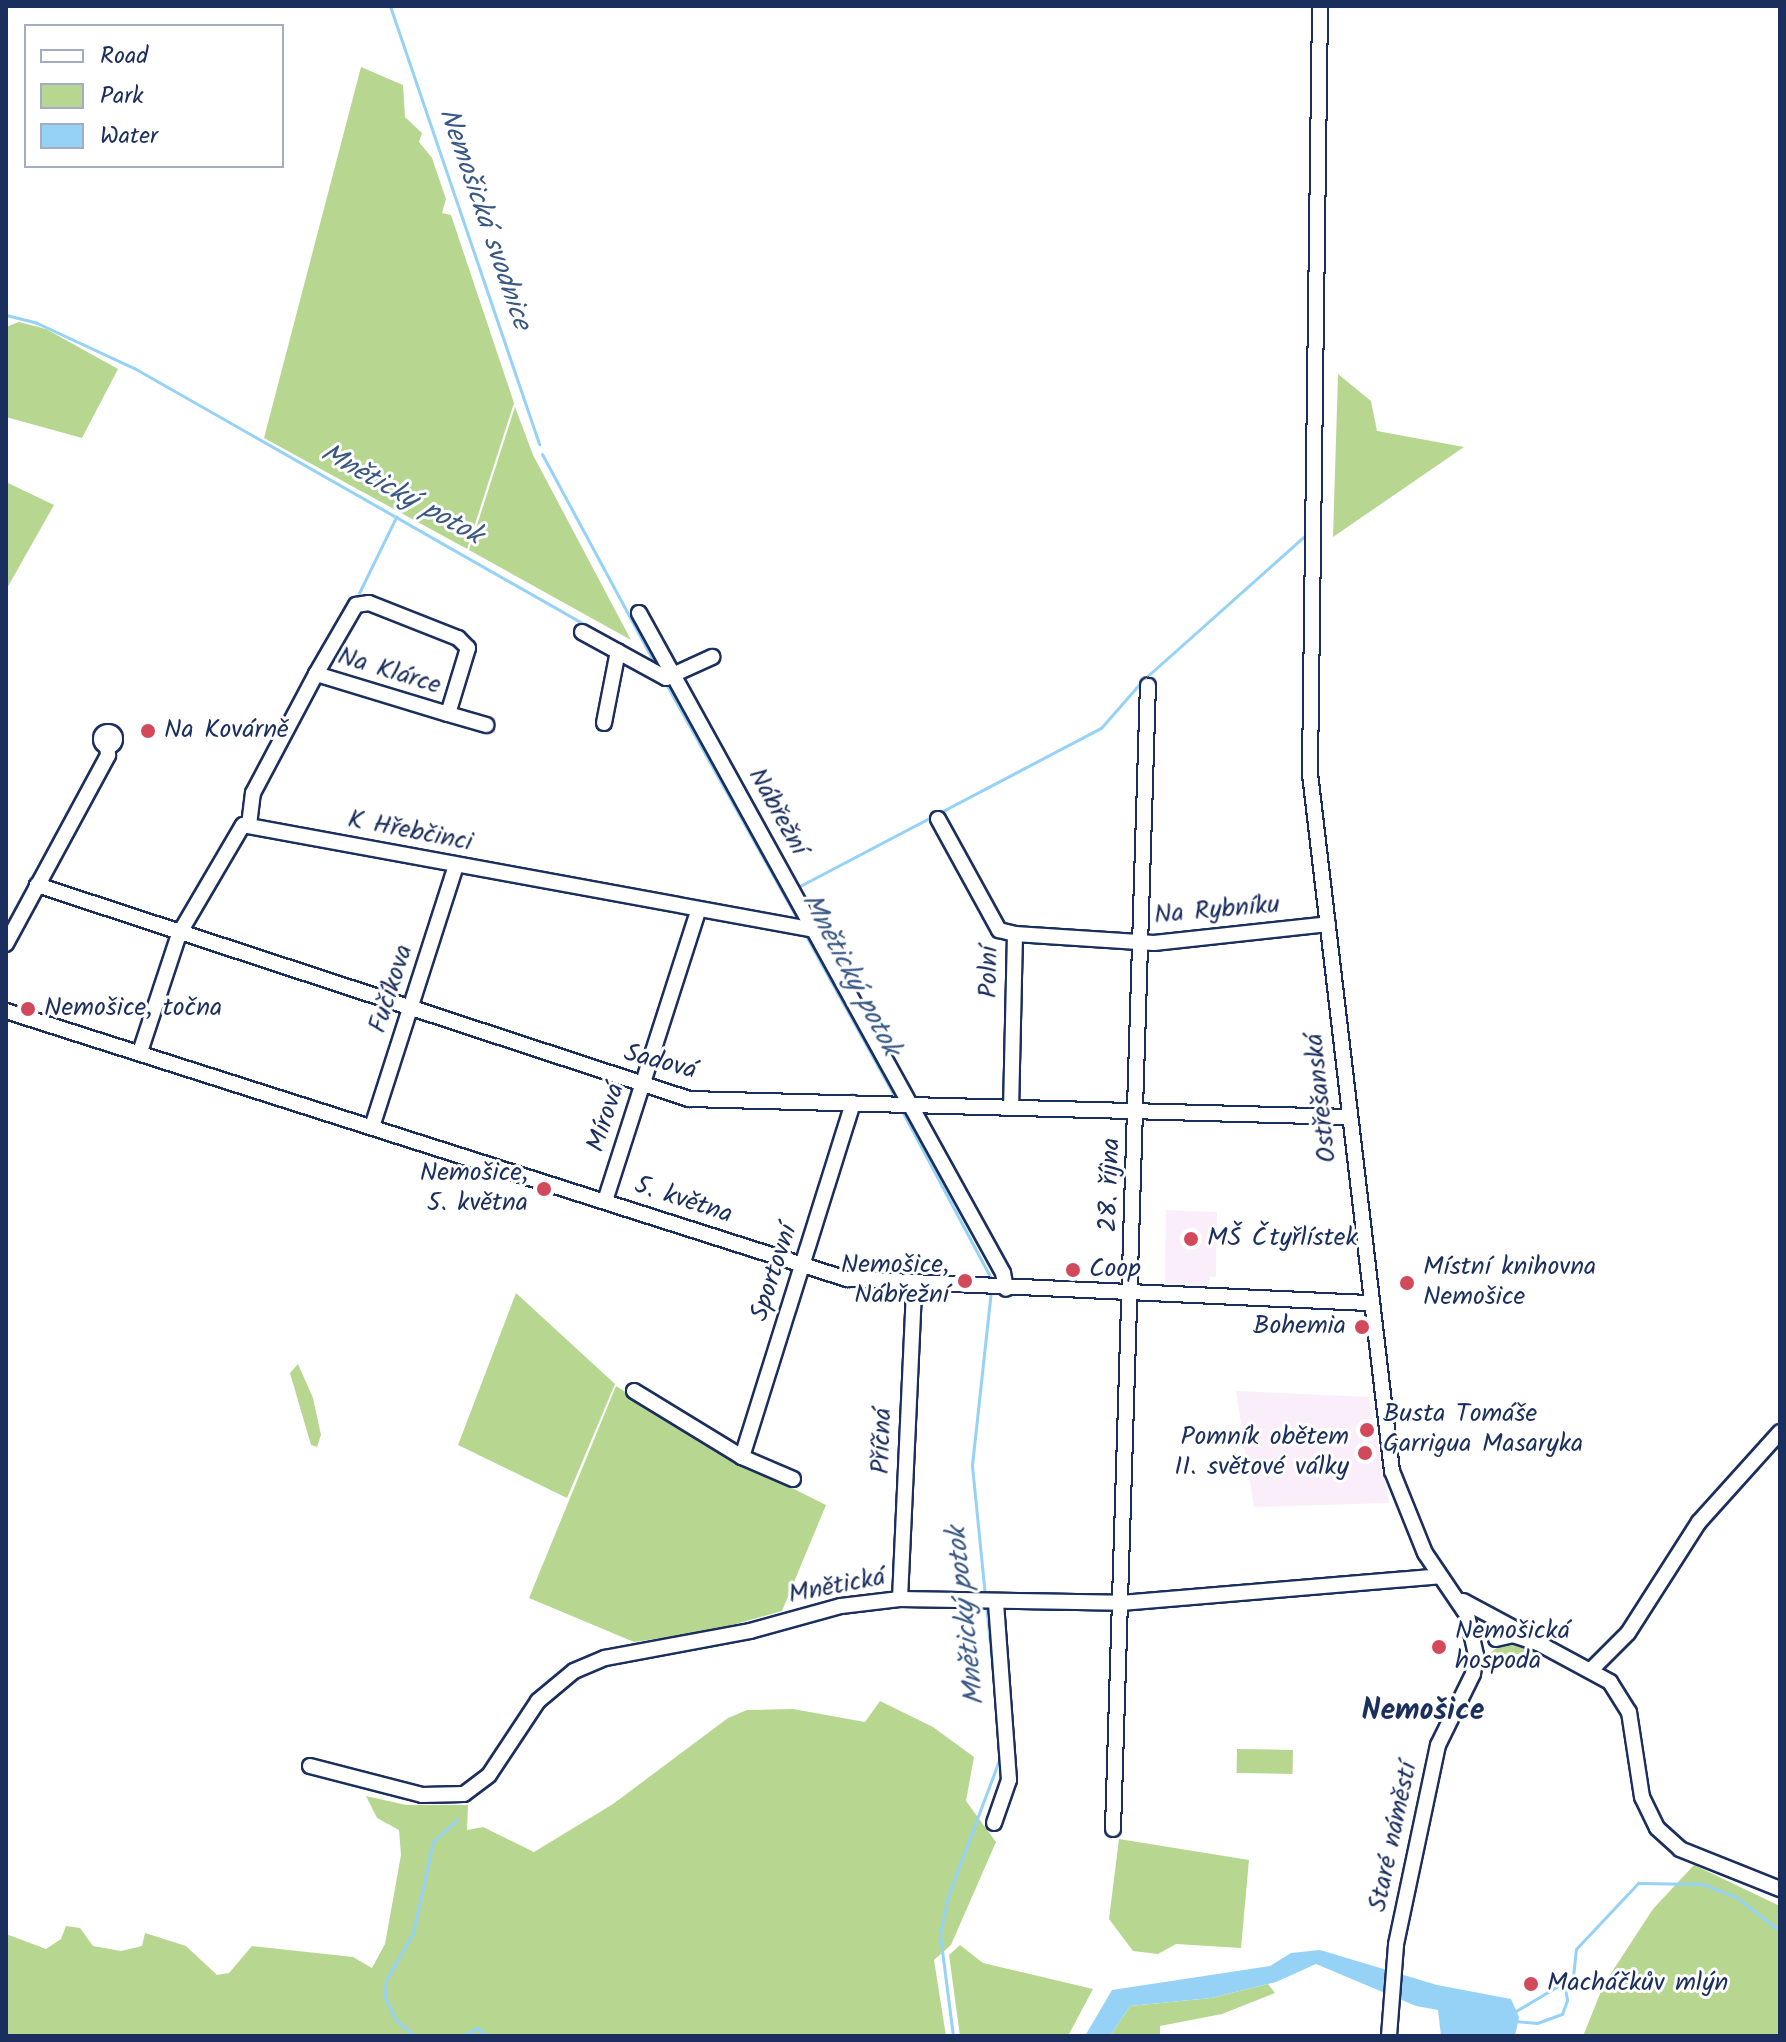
<!DOCTYPE html>
<meta charset="utf-8">
<style>
body{margin:0}
#map{position:relative;width:1786px;height:2042px;overflow:hidden;background:#fff;font-family:Kalam,sans-serif}
div>[style]{position:absolute}
.built>*{inset:0;background:#faeefa}
.green>*{inset:0;background:#b7d790;transform-origin:0 0}
.water>*{inset:0;background:#95d2f6}
.stream>*{height:3px;margin:-1.5px;padding:0 1.5px;transform-origin:1.5px;border-radius:1.5px;background:#95d2f6}
.roads{filter:drop-shadow(2px 0 #1b2f5e) drop-shadow(-2px 0 #1b2f5e) drop-shadow(0 2px #1b2f5e) drop-shadow(0 -2px #1b2f5e)}
.minor>*{height:14px;margin:-7px;padding:0 7px;transform-origin:7px;border-radius:7px;background:#fff}
.minor>.ring{margin:-7px;padding:0;box-sizing:content-box;background:none;border:14px solid #fff;border-radius:50%}
.dots>*{width:22px;height:22px;translate:-50% -50%;box-sizing:border-box;border:4px solid #fff;border-radius:50%}
span{translate:-50% -50%;white-space:nowrap;text-align:center;line-height:1.15;-webkit-text-stroke:6px #fff;paint-order:stroke}
.street-label{font-size:26px;color:#1b2f5e}
.poi-label{font-size:26px;color:#1b2f5e}
.left{translate:0 -50%;text-align:left}
.right{translate:-100% -50%;text-align:right}
.water-label{font-size:28px;color:#3a5884;font-style:italic}
.quarter-label{font-size:30px;color:#1b2f5e;font-weight:700}
.frame{position:absolute;inset:0;border:8px solid #1b2f5e;pointer-events:none}
.legend{position:absolute;left:24px;top:24px;width:260px;height:144px;box-sizing:border-box;background:#fff;border:2px solid #a4acbf;margin:0;padding:10px 14px;list-style:none;font-size:24px;color:#1b2f5e}
.legend li{display:flex;align-items:center;gap:16px;height:40px}
.legend b{width:40px;border:2px solid #a4acbf}
</style>
<div id="map">
<div class="built">
<i style="clip-path:polygon(1166px 1210px,1217px 1212px,1216px 1277px,1210px 1277px,1209px 1286px,1165px 1284px)"></i>
<i style="clip-path:polygon(1236px 1391px,1369px 1397px,1389px 1503px,1254px 1507px)"></i>
</div>
<div class="green">
<i style="clip-path:polygon(361px 67px,403px 85px,405px 117px,422px 133px,419px 142px,432px 158px,446px 199px,442px 213px,451px 215px,514px 403px,467px 549px,264px 438px)"></i>
<i style="clip-path:polygon(19px 322px,46px 329px,118px 369px,82px 438px,6px 417px,6px 327px)"></i>
<i style="clip-path:polygon(1338px 374px,1371px 401px,1377px 431px,1464px 447px,1333px 537px)"></i>
<i style="clip-path:polygon(515px 407px,533px 455px,631px 640px,469px 550px)"></i>
<i style="clip-path:polygon(6px 482px,54px 505px,6px 590px)"></i>
<i style="clip-path:polygon(516px 1293px,615px 1384px,567px 1498px,458px 1445px)"></i>
<i style="clip-path:polygon(298px 1364px,313px 1398px,321px 1435px,317px 1447px,311px 1445px,290px 1373px)"></i>
<i style="clip-path:polygon(616px 1386px,734px 1459px,826px 1505px,782px 1611px,711px 1631px,634px 1642px,529px 1598px)"></i>
<i style="clip-path:polygon(1508px 1639px,1551px 1655px,1489px 1654px)"></i>
<i style="clip-path:polygon(880px 1701px,933px 1727px,974px 1757px,966px 1801px,996px 1842px,951px 1945px,934px 1960px,946px 2036px,6px 2036px,6px 1934px,46px 1949px,61px 1939px,66px 1926px,80px 1928px,93px 1946px,121px 1951px,142px 1946px,145px 1933px,186px 1946px,217px 1975px,229px 1973px,252px 1946px,353px 1957px,372px 1968px,385px 1944px,401px 1855px,399px 1830px,377px 1818px,366px 1796px,406px 1805px,468px 1805px,467px 1830px,483px 1827px,534px 1852px,613px 1804px,728px 1718px,747px 1710px,793px 1709px,865px 1722px)"></i>
<i style="left:1237px;top:1749px;width:56px;height:24px;rotate:1deg"></i>
<i style="clip-path:polygon(1119px 1839px,1249px 1860px,1241px 1948px,1176px 1944px,1158px 1954px,1133px 1951px,1109px 1919px)"></i>
<i style="clip-path:polygon(1694px 1865px,1780px 1906px,1780px 2036px,1583px 2036px,1604px 1984px,1653px 1909px)"></i>
<i style="clip-path:polygon(960px 1945px,983px 1963px,1093px 1989px,1068px 2036px,960px 2036px,949px 1955px)"></i>
<i style="clip-path:polygon(1268px 1984px,1275px 1993px,1222px 2014px,1160px 2026px,1160px 2036px,1110px 2036px,1130px 2006px,1211px 1998px)"></i>
</div>
<div class="water">
<i style="clip-path:polygon(1320px 1950px,1437px 1985px,1511px 1999px,1519px 2017px,1515px 2036px,1441px 2036px,1438px 2010px,1416px 2006px,1316px 1964px,1276px 1982px,1211px 1998px,1130px 2006px,1110px 2036px,1085px 2036px,1112px 1990px,1270px 1966px,1291px 1953px)"></i>
</div>
<div class="stream">
<i style="left:390px;top:6px;width:463px;rotate:71.2deg"></i>
<i style="left:6px;top:315px;width:32px;rotate:14deg"></i>
<i style="left:37px;top:323px;width:107px;rotate:24.9deg"></i>
<i style="left:134px;top:368px;width:601px;rotate:29.64deg"></i>
<i style="left:542px;top:454px;width:232px;rotate:61.7deg"></i>
<i style="left:359px;top:593px;width:85px;rotate:-64deg"></i>
<i style="left:665px;top:682px;width:273px;rotate:60.8deg"></i>
<i style="left:796px;top:888px;width:344px;rotate:-27.7deg"></i>
<i style="left:1101px;top:728px;width:64px;rotate:-48.8deg"></i>
<i style="left:1143px;top:680px;width:221px;rotate:-41.7deg"></i>
<i style="left:805px;top:934px;width:188px;rotate:61.1deg"></i>
<i style="left:901px;top:1109px;width:196px;rotate:62deg"></i>
<i style="left:985px;top:1596px;width:132px;rotate:-95.7deg"></i>
<i style="left:972px;top:1465px;width:176px;rotate:-83.8deg"></i>
<i style="left:986px;top:1604px;width:112px;rotate:84.3deg"></i>
<i style="left:1516px;top:2011px;width:66px;rotate:-30.8deg"></i>
<i style="left:1573px;top:1977px;width:28px;rotate:-84deg"></i>
<i style="left:1576px;top:1949px;width:91px;rotate:-46.8deg"></i>
<i style="left:1638px;top:1883px;width:64px;rotate:0.9deg"></i>
<i style="left:1702px;top:1884px;width:36px;rotate:21deg"></i>
<i style="left:1736px;top:1897px;width:56px;rotate:37.7deg"></i>
<i style="left:1515px;top:2021px;width:22px;rotate:5deg"></i>
<i style="left:1537px;top:2023px;width:27px;rotate:-20deg"></i>
<i style="left:1562px;top:2014px;width:15px;rotate:-70deg"></i>
<i style="left:1567px;top:2000px;width:17px;rotate:-100deg"></i>
<i style="left:414px;top:2036px;width:25px;rotate:-138deg"></i>
<i style="left:395px;top:2019px;width:24px;rotate:-114deg"></i>
<i style="left:385px;top:1997px;width:17px;rotate:-87deg"></i>
<i style="left:386px;top:1980px;width:54px;rotate:-60.1deg"></i>
<i style="left:413px;top:1933px;width:93px;rotate:-77.6deg"></i>
<i style="left:433px;top:1842px;width:33px;rotate:-43deg"></i>
<i style="left:462px;top:2036px;width:17px;rotate:-28deg"></i>
<i style="left:477px;top:2028px;width:14px;rotate:36deg"></i>
<i style="left:953px;top:2036px;width:103px;rotate:-97.3deg"></i>
<i style="left:940px;top:1934px;width:39px;rotate:-78deg"></i>
<i style="left:948px;top:1896px;width:151px;rotate:-69.4deg"></i>
</div>
<div class="roads">
<div class="minor">
<i style="left:1320px;top:6px;width:768px;rotate:90.75deg"></i>
<i style="left:1310px;top:774px;width:702px;rotate:83.29deg"></i>
<i style="left:1392px;top:1471px;width:88px;rotate:68.1deg"></i>
<i style="left:1425px;top:1553px;width:75px;rotate:55.9deg"></i>
<i style="left:1467px;top:1615px;width:41px;rotate:77.3deg"></i>
<i style="left:1476px;top:1655px;width:19px;rotate:99deg"></i>
<i style="left:1473px;top:1674px;width:79px;rotate:116.2deg"></i>
<i style="left:1438px;top:1745px;width:204px;rotate:101.9deg"></i>
<i style="left:1396px;top:1945px;width:91px;rotate:94.4deg"></i>
<i style="left:639px;top:613px;width:754px;rotate:61.12deg"></i>
<i style="left:1003px;top:1273px;width:16px;rotate:79deg"></i>
<i style="left:582px;top:632px;width:96px;rotate:28.7deg"></i>
<i style="left:666px;top:678px;width:51px;rotate:-24.5deg"></i>
<i style="left:448px;top:714px;width:40px;rotate:16deg"></i>
<i style="left:604px;top:723px;width:73px;rotate:-79deg"></i>
<i class="ring" style="left:101px;top:732px;width:0;height:0"></i>
<i style="left:938px;top:819px;width:127px;rotate:61.2deg"></i>
<i style="left:999px;top:930px;width:16px;rotate:14deg"></i>
<i style="left:1015px;top:934px;width:174px;rotate:91.3deg"></i>
<i style="left:249px;top:825px;width:32px;rotate:-83deg"></i>
<i style="left:253px;top:793px;width:135px;rotate:-62.1deg"></i>
<i style="left:316px;top:674px;width:80px;rotate:-59.9deg"></i>
<i style="left:356px;top:605px;width:13px;rotate:-9deg"></i>
<i style="left:369px;top:603px;width:96px;rotate:21.5deg"></i>
<i style="left:458px;top:638px;width:14px;rotate:45deg"></i>
<i style="left:468px;top:648px;width:69px;rotate:106.9deg"></i>
<i style="left:448px;top:714px;width:138px;rotate:-163.1deg"></i>
<i style="left:37px;top:885px;width:686px;rotate:18.17deg"></i>
<i style="left:689px;top:1099px;width:660px;rotate:1.56deg"></i>
<i style="left:1015px;top:934px;width:139px;rotate:3.7deg"></i>
<i style="left:1154px;top:943px;width:175px;rotate:-6.2deg"></i>
<i style="left:6px;top:944px;width:215px;rotate:-61.6deg"></i>
<i style="left:108px;top:755px;width:9px;rotate:-96deg"></i>
<i style="left:6px;top:1011px;width:883px;rotate:17.68deg"></i>
<i style="left:847px;top:1279px;width:522px;rotate:2.64deg"></i>
<i style="left:140px;top:1052px;width:124px;rotate:-71.7deg"></i>
<i style="left:179px;top:934px;width:126px;rotate:-59.6deg"></i>
<i style="left:243px;top:825px;width:582px;rotate:10.4deg"></i>
<i style="left:372px;top:1127px;width:275px;rotate:-72.2deg"></i>
<i style="left:605px;top:1201px;width:304px;rotate:-72.2deg"></i>
<i style="left:634px;top:1391px;width:127px;rotate:31.4deg"></i>
<i style="left:793px;top:1479px;width:56px;rotate:-156.7deg"></i>
<i style="left:742px;top:1457px;width:371px;rotate:-72.6deg"></i>
<i style="left:900px;top:1599px;width:314px;rotate:-87.4deg"></i>
<i style="left:1463px;top:1601px;width:66px;rotate:28.1deg"></i>
<i style="left:1496px;top:1639px;width:17px;rotate:-13deg"></i>
<i style="left:1513px;top:1635px;width:26px;rotate:18deg"></i>
<i style="left:1538px;top:1643px;width:82px;rotate:28.4deg"></i>
<i style="left:1610px;top:1682px;width:36px;rotate:58deg"></i>
<i style="left:1629px;top:1712px;width:86px;rotate:81.3deg"></i>
<i style="left:1642px;top:1797px;width:34px;rotate:64deg"></i>
<i style="left:1657px;top:1828px;width:31px;rotate:42deg"></i>
<i style="left:1680px;top:1849px;width:108px;rotate:21.8deg"></i>
<i style="left:1591px;top:1670px;width:52px;rotate:-45deg"></i>
<i style="left:1628px;top:1633px;width:132px;rotate:-57.4deg"></i>
<i style="left:1699px;top:1522px;width:121px;rotate:-48deg"></i>
<i style="left:310px;top:1766px;width:116px;rotate:14.5deg"></i>
<i style="left:422px;top:1795px;width:42px;rotate:-1.4deg"></i>
<i style="left:464px;top:1794px;width:31px;rotate:-37deg"></i>
<i style="left:489px;top:1775px;width:89px;rotate:-56.5deg"></i>
<i style="left:538px;top:1701px;width:47px;rotate:-39.8deg"></i>
<i style="left:574px;top:1671px;width:34px;rotate:-23deg"></i>
<i style="left:605px;top:1658px;width:147px;rotate:-10.5deg"></i>
<i style="left:750px;top:1631px;width:94px;rotate:-15.4deg"></i>
<i style="left:841px;top:1606px;width:59px;rotate:-6.8deg"></i>
<i style="left:900px;top:1599px;width:221px;rotate:1deg"></i>
<i style="left:1121px;top:1603px;width:320px;rotate:-4.8deg"></i>
<i style="left:994px;top:1823px;width:46px;rotate:-70.8deg"></i>
<i style="left:1009px;top:1780px;width:179px;rotate:-94.2deg"></i>
<i style="left:1113px;top:1829px;width:1144px;rotate:-88.25deg"></i>
</div>
</div>
<div class="dots">
<i style="left:148px;top:731px;background:#d1495b"></i>
<i style="left:28px;top:1009px;background:#d1495b"></i>
<i style="left:544px;top:1189px;background:#d1495b"></i>
<i style="left:1191px;top:1239px;background:#d1495b"></i>
<i style="left:1073px;top:1270px;background:#d1495b"></i>
<i style="left:965px;top:1281px;background:#d1495b"></i>
<i style="left:1407px;top:1283px;background:#d1495b"></i>
<i style="left:1362px;top:1327px;background:#d1495b"></i>
<i style="left:1367px;top:1430px;background:#d1495b"></i>
<i style="left:1365px;top:1453px;background:#d1495b"></i>
<i style="left:1439px;top:1647px;background:#d1495b"></i>
<i style="left:1531px;top:1984px;background:#d1495b"></i>
</div>
<div class="street-label">
<span style="left:389px;top:672px;rotate:17deg">Na Klárce</span>
<span style="left:777px;top:812px;rotate:61deg">Nábřežní</span>
<span style="left:410px;top:832px;rotate:11deg">K Hřebčinci</span>
<span style="left:1217px;top:911px;rotate:-5deg">Na Rybníku</span>
<span style="left:990px;top:972px;rotate:-89deg">Polní</span>
<span style="left:392px;top:989px;rotate:-72deg">Fučíkova</span>
<span style="left:660px;top:1063px;rotate:15deg">Sadová</span>
<span style="left:1322px;top:1098px;rotate:-96deg">Ostřešanská</span>
<span style="left:607px;top:1118px;rotate:-72deg">Mírová</span>
<span style="left:1111px;top:1185px;rotate:-88deg">28. října</span>
<span style="left:683px;top:1201px;rotate:18deg">5. května</span>
<span style="left:775px;top:1273px;rotate:-72deg">Sportovní</span>
<span style="left:883px;top:1441px;rotate:-88deg">Příčná</span>
<span style="left:837px;top:1587px;rotate:-11deg">Mnětická</span>
<span style="left:1394px;top:1837px;rotate:-78deg">Staré náměstí</span>
</div>
<div class="poi-label">
<span class="left" style="left:164px;top:731px">Na Kovárně</span>
<span class="left" style="left:44px;top:1009px">Nemošice, točna</span>
<span class="right" style="left:528px;top:1189px">Nemošice,<br>5. května</span>
<span class="left" style="left:1207px;top:1239px">MŠ Čtyřlístek</span>
<span class="right" style="left:949px;top:1281px">Nemošice,<br>Nábřežní</span>
<span class="left" style="left:1423px;top:1283px">Místní knihovna<br>Nemošice</span>
<span class="left" style="left:1089px;top:1270px">Coop</span>
<span class="right" style="left:1346px;top:1327px">Bohemia</span>
<span class="left" style="left:1383px;top:1430px">Busta Tomáše<br>Garrigua Masaryka</span>
<span class="right" style="left:1349px;top:1453px">Pomník obětem<br>II. světové války</span>
<span class="left" style="left:1455px;top:1647px">Nemošická<br>hospoda</span>
<span class="left" style="left:1547px;top:1984px">Macháčkův mlýn</span>
</div>
<div class="water-label">
<span style="left:484px;top:219px;rotate:71deg">Nemošická svodnice</span>
<span style="left:401px;top:495px;rotate:29deg">Mnětický potok</span>
<span style="left:850px;top:975px;rotate:62deg">Mnětický potok</span>
<span style="left:967px;top:1616px;rotate:-96deg">Mnětický potok</span>
</div>
<div class="quarter-label">
<span style="left:1423px;top:1711px">Nemošice</span>
</div>
<div class="frame"></div>
<ul class="legend">
<li><b style="height:10px;background:#fff"></b>Road</li>
<li><b style="height:22px;background:#b7d790"></b>Park</li>
<li><b style="height:22px;background:#95d2f6"></b>Water</li>
</ul>
</div>
